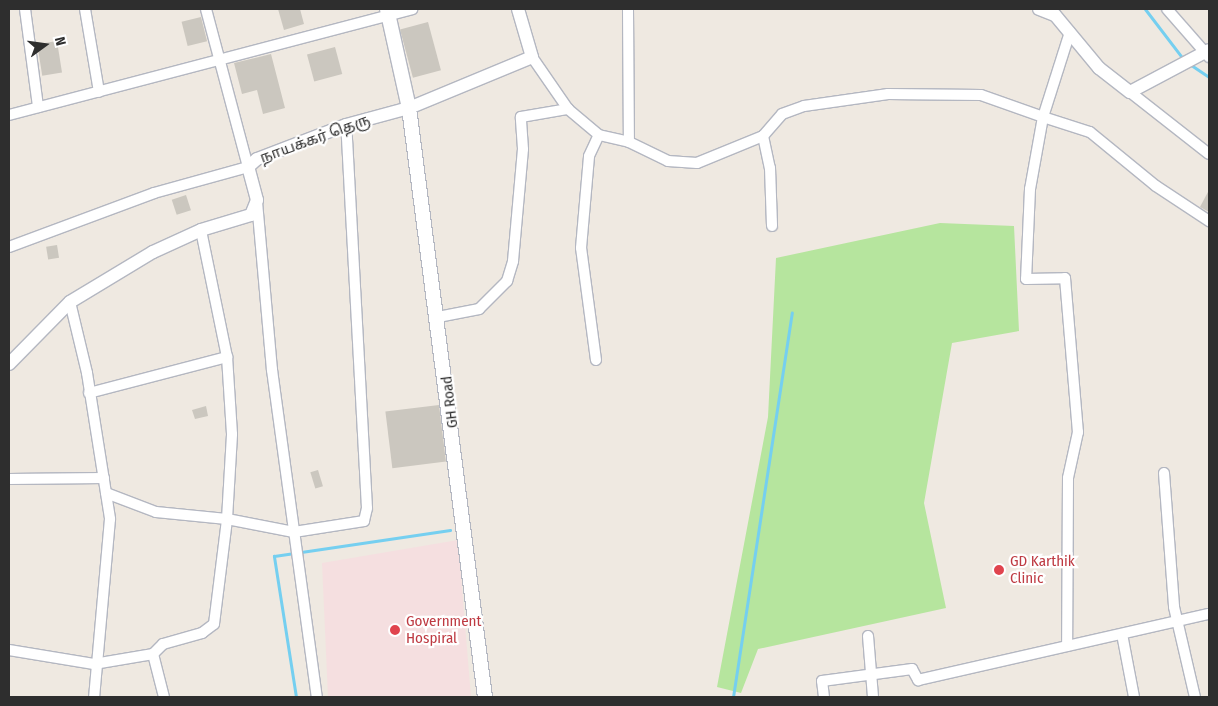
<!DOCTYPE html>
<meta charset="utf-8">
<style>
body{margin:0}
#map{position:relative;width:1218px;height:706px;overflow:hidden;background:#efe9e1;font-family:"Fira Sans Condensed","Noto Sans Tamil",sans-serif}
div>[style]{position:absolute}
.medical>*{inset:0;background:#f5dfe0}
.green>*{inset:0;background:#b6e59e}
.stream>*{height:3px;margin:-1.5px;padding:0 1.5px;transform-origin:1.5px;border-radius:1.5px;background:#75cff0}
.building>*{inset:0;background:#cbc7bf;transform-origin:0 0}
.roads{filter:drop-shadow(1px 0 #b4b7c1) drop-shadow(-1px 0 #b4b7c1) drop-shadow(0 1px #b4b7c1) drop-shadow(0 -1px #b4b7c1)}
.minor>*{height:10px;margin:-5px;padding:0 5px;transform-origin:5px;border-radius:5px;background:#fff}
.tertiary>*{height:12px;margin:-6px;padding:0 6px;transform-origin:6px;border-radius:6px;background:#fff}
.secondary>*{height:14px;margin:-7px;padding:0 7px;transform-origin:7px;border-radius:7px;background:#fff}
.dots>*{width:14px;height:14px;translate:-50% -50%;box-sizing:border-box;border:2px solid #fff;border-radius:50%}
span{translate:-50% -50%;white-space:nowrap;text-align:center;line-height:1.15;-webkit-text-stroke:4.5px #fff;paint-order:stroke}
.street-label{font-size:15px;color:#2e2e2e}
.health-label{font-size:15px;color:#be3a42}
.left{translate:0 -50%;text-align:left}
.frame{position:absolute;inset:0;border:10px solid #2e2e2e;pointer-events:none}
.north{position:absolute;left:20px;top:20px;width:50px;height:50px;-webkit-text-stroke:4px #fff;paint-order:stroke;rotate:76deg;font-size:14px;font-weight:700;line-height:20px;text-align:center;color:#2e2e2e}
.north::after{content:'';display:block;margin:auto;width:18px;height:22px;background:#2e2e2e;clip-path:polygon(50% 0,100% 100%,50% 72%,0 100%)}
</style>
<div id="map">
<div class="medical">
<i style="clip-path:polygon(458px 540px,471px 697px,328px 697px,322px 563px)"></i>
</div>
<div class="green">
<i style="clip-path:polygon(940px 223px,1014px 226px,1019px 331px,952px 343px,924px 503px,946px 608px,758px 649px,741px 693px,717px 687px,768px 417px,776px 258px)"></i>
</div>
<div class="stream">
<i style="left:1145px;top:9px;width:64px;rotate:52.6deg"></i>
<i style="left:1191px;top:65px;width:22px;rotate:34deg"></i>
<i style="left:296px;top:697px;width:143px;rotate:-98.9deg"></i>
<i style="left:274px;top:556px;width:178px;rotate:-8.4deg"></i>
<i style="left:733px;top:697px;width:389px;rotate:-81.3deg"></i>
</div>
<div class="building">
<i style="clip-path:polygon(278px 9px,300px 9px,304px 24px,284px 30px)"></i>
<i style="left:201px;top:17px;width:25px;height:20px;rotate:76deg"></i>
<i style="left:428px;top:22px;width:50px;height:29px;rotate:75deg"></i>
<i style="left:57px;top:41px;width:32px;height:20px;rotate:81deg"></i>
<i style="left:335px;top:47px;width:28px;height:29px;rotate:75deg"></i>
<i style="clip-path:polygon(271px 54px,285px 108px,263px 114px,257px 90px,242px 94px,234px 63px)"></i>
<i style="clip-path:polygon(1209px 190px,1209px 212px,1200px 207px)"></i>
<i style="left:186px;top:195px;width:16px;height:15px;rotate:72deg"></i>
<i style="left:57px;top:245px;width:13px;height:11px;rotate:81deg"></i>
<i style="left:439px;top:405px;width:57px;height:54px;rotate:83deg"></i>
<i style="clip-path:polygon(206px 406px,208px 416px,195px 419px,192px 410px)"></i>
<i style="left:318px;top:470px;width:17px;height:8px;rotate:73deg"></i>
</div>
<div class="roads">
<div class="minor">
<i style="left:25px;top:9px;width:99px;rotate:82.4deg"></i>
<i style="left:85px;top:9px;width:84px;rotate:80.4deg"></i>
<i style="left:628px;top:9px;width:133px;rotate:89.6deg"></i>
<i style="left:1167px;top:9px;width:64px;rotate:48.8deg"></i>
<i style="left:1070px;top:32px;width:89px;rotate:107.6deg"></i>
<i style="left:1043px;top:117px;width:49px;rotate:17.7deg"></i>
<i style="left:1090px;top:132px;width:85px;rotate:39.3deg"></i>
<i style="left:1156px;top:186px;width:64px;rotate:33.4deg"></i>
<i style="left:1130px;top:92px;width:100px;rotate:38.1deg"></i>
<i style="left:568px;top:109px;width:40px;rotate:40deg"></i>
<i style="left:599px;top:135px;width:31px;rotate:13deg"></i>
<i style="left:629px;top:142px;width:43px;rotate:26deg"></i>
<i style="left:668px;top:161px;width:29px;rotate:4deg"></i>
<i style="left:697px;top:163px;width:71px;rotate:-22.2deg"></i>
<i style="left:763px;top:136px;width:29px;rotate:-49deg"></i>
<i style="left:782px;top:114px;width:23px;rotate:-20deg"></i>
<i style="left:804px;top:106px;width:85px;rotate:-8.1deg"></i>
<i style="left:888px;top:94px;width:93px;rotate:0.6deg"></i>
<i style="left:981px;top:95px;width:66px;rotate:19.5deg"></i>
<i style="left:1043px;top:117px;width:73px;rotate:100.2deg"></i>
<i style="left:1030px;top:189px;width:90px;rotate:92.5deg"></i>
<i style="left:1026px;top:279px;width:39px;rotate:-1deg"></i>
<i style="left:1065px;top:278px;width:155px;rotate:85.2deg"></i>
<i style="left:1078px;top:432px;width:47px;rotate:102.3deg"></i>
<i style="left:1068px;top:478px;width:168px;rotate:90.3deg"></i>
<i style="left:9px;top:115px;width:417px;rotate:-14.7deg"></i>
<i style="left:763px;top:136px;width:33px;rotate:78deg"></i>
<i style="left:770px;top:168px;width:58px;rotate:88deg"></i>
<i style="left:257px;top:202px;width:169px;rotate:84.9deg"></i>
<i style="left:272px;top:370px;width:330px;rotate:82.2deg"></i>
<i style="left:9px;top:247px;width:155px;rotate:-20.4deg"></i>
<i style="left:154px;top:193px;width:98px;rotate:-15.5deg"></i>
<i style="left:248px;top:167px;width:163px;rotate:-104.9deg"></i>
<i style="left:70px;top:302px;width:73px;rotate:76.5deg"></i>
<i style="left:87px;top:373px;width:148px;rotate:81deg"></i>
<i style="left:110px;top:519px;width:179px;rotate:95.1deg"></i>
<i style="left:438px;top:317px;width:42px;rotate:-11deg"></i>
<i style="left:479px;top:309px;width:40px;rotate:-45deg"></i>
<i style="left:507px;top:281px;width:21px;rotate:-73deg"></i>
<i style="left:513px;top:261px;width:112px;rotate:-84.9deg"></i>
<i style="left:523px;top:149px;width:32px;rotate:-94deg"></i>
<i style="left:521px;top:117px;width:48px;rotate:-9.7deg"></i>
<i style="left:568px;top:109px;width:63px;rotate:-124.7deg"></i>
<i style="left:596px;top:360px;width:113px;rotate:-97.6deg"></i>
<i style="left:581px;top:248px;width:92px;rotate:-85deg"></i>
<i style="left:589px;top:156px;width:23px;rotate:-65deg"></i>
<i style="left:89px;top:393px;width:143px;rotate:-14.6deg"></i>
<i style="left:1164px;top:473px;width:134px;rotate:85.7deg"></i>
<i style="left:1174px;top:607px;width:92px;rotate:76.9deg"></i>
<i style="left:9px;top:479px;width:95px;rotate:-0.6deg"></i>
<i style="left:106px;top:493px;width:53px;rotate:20.8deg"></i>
<i style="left:156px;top:512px;width:71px;rotate:5.6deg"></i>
<i style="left:227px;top:519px;width:68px;rotate:11deg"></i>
<i style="left:294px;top:532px;width:71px;rotate:-8.9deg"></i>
<i style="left:364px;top:521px;width:13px;rotate:-77deg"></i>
<i style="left:367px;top:508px;width:384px;rotate:-93.1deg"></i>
<i style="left:1122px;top:634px;width:64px;rotate:79.2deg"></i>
<i style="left:868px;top:636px;width:61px;rotate:85.3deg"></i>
<i style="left:9px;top:650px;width:86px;rotate:9.4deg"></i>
<i style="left:94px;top:664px;width:60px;rotate:-9.6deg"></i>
<i style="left:153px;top:654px;width:44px;rotate:75.7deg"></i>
<i style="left:153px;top:654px;width:14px;rotate:-45deg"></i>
<i style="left:163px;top:644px;width:41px;rotate:-15.8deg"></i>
<i style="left:202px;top:633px;width:15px;rotate:-37deg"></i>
<i style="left:214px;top:624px;width:106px;rotate:-82.9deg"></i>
<i style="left:227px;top:519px;width:85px;rotate:-86.6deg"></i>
<i style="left:232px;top:434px;width:77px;rotate:-93.7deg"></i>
<i style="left:227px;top:357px;width:130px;rotate:-101.6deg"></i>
<i style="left:824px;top:697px;width:16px;rotate:-97deg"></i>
<i style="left:822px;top:681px;width:91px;rotate:-7.6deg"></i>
<i style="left:912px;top:669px;width:13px;rotate:61deg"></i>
<i style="left:918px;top:680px;width:298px;rotate:-12.8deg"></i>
</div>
<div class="tertiary">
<i style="left:1039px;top:9px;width:17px;rotate:21deg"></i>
<i style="left:1055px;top:15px;width:69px;rotate:50.3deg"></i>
<i style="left:1099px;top:68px;width:39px;rotate:38deg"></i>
<i style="left:1130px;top:92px;width:89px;rotate:-28deg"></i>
<i style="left:9px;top:364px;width:87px;rotate:-45.5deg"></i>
<i style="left:70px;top:302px;width:97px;rotate:-31.1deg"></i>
<i style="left:153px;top:252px;width:53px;rotate:-24.6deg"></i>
<i style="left:201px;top:230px;width:52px;rotate:-16.7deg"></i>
<i style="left:251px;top:215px;width:16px;rotate:-68deg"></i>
<i style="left:257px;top:200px;width:34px;rotate:-105deg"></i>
<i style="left:248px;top:167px;width:12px;rotate:-42deg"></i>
<i style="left:257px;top:159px;width:95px;rotate:-20.9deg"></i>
<i style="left:346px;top:125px;width:65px;rotate:-15.1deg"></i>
<i style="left:409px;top:108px;width:133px;rotate:-22.5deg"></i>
<i style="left:532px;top:57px;width:50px;rotate:-106.3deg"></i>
</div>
<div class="secondary">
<i style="left:387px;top:9px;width:101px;rotate:77.5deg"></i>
<i style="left:409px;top:108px;width:594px;rotate:82.65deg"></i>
</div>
</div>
<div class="dots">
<i style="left:999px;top:570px;background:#e0444e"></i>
<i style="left:395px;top:630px;background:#e0444e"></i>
</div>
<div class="street-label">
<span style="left:315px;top:139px;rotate:-20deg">நாயக்கர் தெரு</span>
<span style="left:450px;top:402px;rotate:-97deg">GH Road</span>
</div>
<div class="health-label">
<span class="left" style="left:1010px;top:570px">GD Karthik<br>Clinic</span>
<span class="left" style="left:406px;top:630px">Government<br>Hospiral</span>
</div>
<div class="frame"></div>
<div class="north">N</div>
</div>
